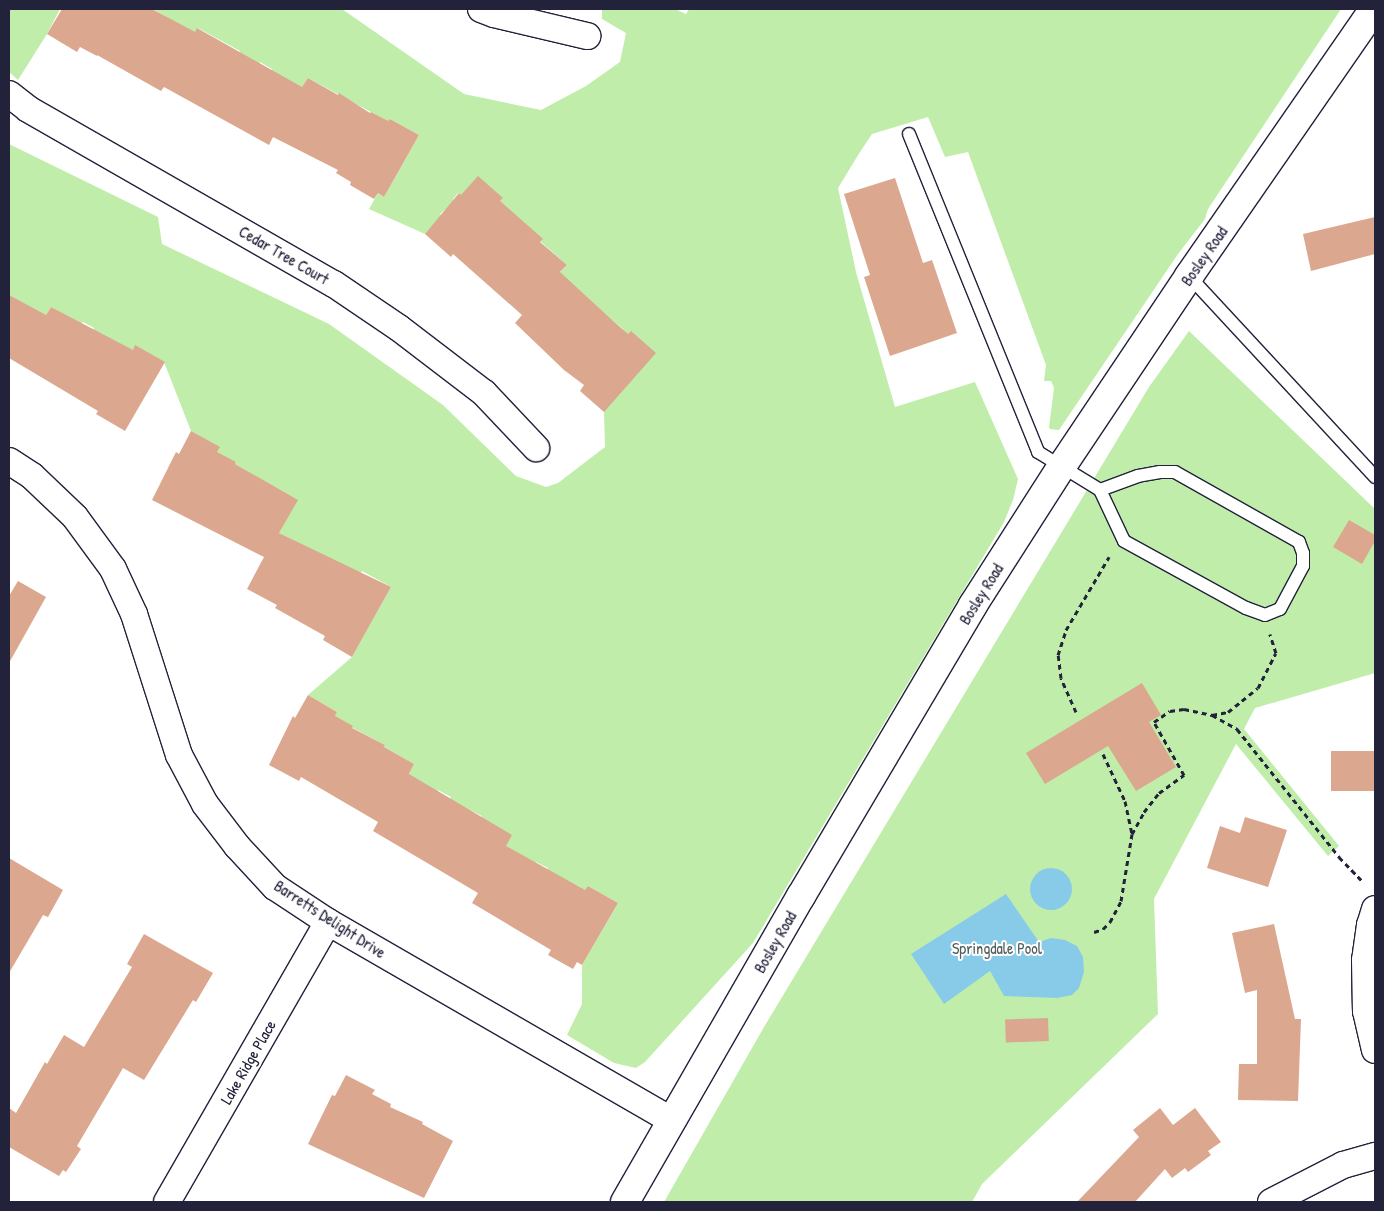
<!DOCTYPE html>
<style>
body{margin:0}
#map{position:relative;width:1384px;height:1211px;overflow:hidden;background:#fff;font-family:"Patrick Hand",sans-serif}
div>[style]{position:absolute}
.green>*{inset:0;background:#c0edaa}
.water>*{inset:0;background:#88cbe9}
.round{border-radius:50%}
.building>*{inset:0;background:#dba78f;transform-origin:0 0}
.path>*{height:3px;margin-top:-1.5px;transform-origin:0;background:repeating-linear-gradient(90deg,#22223b 0 5px,transparent 0 9px)}
.roads{filter:drop-shadow(1px 0 #22223b) drop-shadow(-1px 0 #22223b) drop-shadow(0 1px #22223b) drop-shadow(0 -1px #22223b)}
.lane>*{height:12px;margin:-6px;padding:0 6px;transform-origin:6px;border-radius:6px;background:#fff}
.street>*{height:26px;margin:-13px;padding:0 13px;transform-origin:13px;border-radius:13px;background:#fff}
.secondary>*{height:28px;margin:-14px;padding:0 14px;transform-origin:14px;border-radius:14px;background:#fff}
span{translate:-50% -50%;white-space:nowrap;text-align:center;line-height:1.15;-webkit-text-stroke:4px #fff;paint-order:stroke}
.street-label{font-size:16px;color:#22223b}
.park-label{font-size:16px;color:#515f5c}
.frame{position:absolute;inset:0;border:10px solid #22223b;pointer-events:none}
</style>
<div id="map">
<div class="green">
<i style="clip-path:polygon(9px 9px,60px 9px,47px 34px,18px 80px,9px 72px)"></i>
<i style="clip-path:polygon(147px 9px,342px 9px,464px 94px,541px 110px,586px 86px,620px 62px,626px 33px,602px 19px,602px 9px,675px 9px,686px 14px,689px 9px,1341px 9px,1208px 209px,1205px 219px,1178px 254px,1059px 430px,1050px 429px,1049px 427px,1054px 388px,1051px 381px,1044px 381px,1046px 365px,968px 152px,945px 157px,928px 117px,872px 134px,860px 152px,838px 188px,856px 272px,895px 407px,975px 382px,1018px 479px,1013px 500px,1004px 522px,753px 943px,645px 1062px,636px 1068px,614px 1063px,567px 1035px,582px 1004px,582px 965px,618px 903px,588px 886px,584px 893px,580px 887px,547px 871px,548px 868px,536px 862px,534px 864px,505px 847px,481px 818px,482px 816px,449px 800px,451px 797px,438px 790px,437px 793px,408px 777px,414px 764px,384px 747px,385px 745px,334px 718px,337px 712px,308px 695px,352px 657px,391px 587px,362px 571px,358px 578px,321px 554px,279px 533px,297px 500px,235px 464px,236px 462px,215px 455px,219px 448px,191px 431px,164px 362px,136px 346px,131px 353px,93px 331px,94px 328px,83px 322px,81px 324px,51px 307px,44px 318px,9px 295px,9px 144px,158px 217px,162px 244px,329px 324px,443px 405px,516px 476px,546px 487px,558px 483px,605px 447px,604px 412px,631px 331px,626px 337px,623px 329px,612px 320px,610px 322px,558px 275px,567px 265px,541px 242px,542px 239px,497px 204px,503px 198px,461px 195px,458px 193px,453px 199px,455px 201px,440px 214px,442px 216px,425px 234px,369px 209px,378px 193px,384px 197px,419px 135px,390px 119px,387px 124px,382px 118px,308px 78px,301px 89px,271px 72px,272px 69px,260px 62px,259px 64px,239px 53px,240px 51px,198px 28px,193px 35px,165px 16px,153px 9px,152px 12px)"></i>
<i style="clip-path:polygon(1189px 331px,1375px 509px,1375px 673px,1255px 708px,1244px 729px,1339px 846px,1328px 856px,1236px 744px,1154px 899px,1158px 1014px,982px 1184px,972px 1202px,664px 1202px,764px 1027px,1149px 387px)"></i>
</div>
<div class="water">
<i class="round" style="left:1030px;top:868px;width:42px;height:42px"></i>
<i style="clip-path:polygon(1006px 894px,1039px 942px,1051px 938px,1065px 940px,1077px 946px,1083px 957px,1084px 972px,1079px 988px,1072px 995px,1057px 998px,1004px 996px,990px 971px,944px 1004px,911px 954px)"></i>
</div>
<div class="building">
<i style="clip-path:polygon(62px 9px,152px 9px,195px 32px,197px 28px,302px 87px,308px 78px,338px 95px,339px 93px,370px 113px,371px 112px,388px 121px,390px 119px,419px 135px,384px 197px,378px 193px,374px 199px,350px 185px,351px 182px,336px 173px,338px 170px,273px 137px,269px 145px,164px 87px,161px 91px,97px 55px,97px 56px,80px 47px,77px 52px,47px 34px)"></i>
<i style="clip-path:polygon(478px 176px,503px 198px,500px 201px,543px 239px,540px 242px,567px 265px,560px 272px,612px 320px,628px 334px,631px 331px,656px 353px,604px 412px,580px 391px,584px 385px,564px 370px,515px 323px,522px 315px,453px 254px,451px 257px,425px 234px,459px 193px,461px 195px)"></i>
<i style="clip-path:polygon(895px 178px,923px 263px,932px 260px,957px 333px,890px 356px,864px 277px,870px 275px,844px 194px)"></i>
<i style="clip-path:polygon(1375px 217px,1375px 254px,1311px 271px,1303px 234px)"></i>
<i style="clip-path:polygon(9px 295px,46px 315px,51px 307px,133px 350px,135px 345px,165px 362px,125px 431px,96px 414px,98px 411px,9px 358px)"></i>
<i style="clip-path:polygon(191px 431px,220px 447px,217px 452px,236px 462px,235px 464px,298px 500px,279px 533px,391px 587px,352px 657px,323px 640px,325px 636px,275px 608px,277px 605px,247px 589px,264px 557px,152px 500px,176px 452px,179px 454px)"></i>
<i style="clip-path:polygon(1349px 520px,1375px 535px,1375px 541px,1362px 564px,1333px 547px)"></i>
<i style="clip-path:polygon(18px 581px,46px 597px,9px 663px,9px 596px)"></i>
<i style="clip-path:polygon(1142px 683px,1161px 715px,1149px 722px,1176px 767px,1136px 791px,1108px 746px,1045px 784px,1026px 753px)"></i>
<i style="clip-path:polygon(308px 695px,337px 712px,335px 716px,353px 726px,352px 728px,385px 745px,384px 747px,414px 764px,409px 774px,512px 835px,506px 846px,585px 890px,588px 886px,618px 903px,582px 965px,577px 962px,573px 969px,548px 955px,551px 950px,472px 903px,478px 893px,373px 831px,378px 822px,301px 777px,299px 781px,269px 765px,293px 716px,295px 718px)"></i>
<i style="left:1375px;top:751px;width:40px;height:44px;rotate:90deg"></i>
<i style="clip-path:polygon(1245px 817px,1287px 830px,1268px 887px,1207px 868px,1220px 826px,1240px 833px)"></i>
<i style="clip-path:polygon(9px 858px,63px 890px,48px 917px,43px 915px,9px 973px)"></i>
<i style="clip-path:polygon(1274px 924px,1295px 1019px,1301px 1019px,1298px 1101px,1238px 1100px,1239px 1064px,1257px 1064px,1257px 990px,1245px 993px,1232px 933px)"></i>
<i style="clip-path:polygon(144px 934px,213px 973px,196px 1002px,193px 1000px,144px 1080px,123px 1068px,77px 1146px,81px 1149px,66px 1172px,63px 1170px,59px 1176px,9px 1147px,9px 1108px,16px 1113px,45px 1062px,47px 1064px,64px 1035px,84px 1047px,132px 967px,127px 964px)"></i>
<i style="left:1048px;top:1018px;width:23px;height:43px;rotate:88deg"></i>
<i style="clip-path:polygon(346px 1075px,375px 1090px,372px 1094px,391px 1104px,390px 1107px,423px 1122px,422px 1124px,453px 1141px,424px 1198px,308px 1144px,332px 1095px,335px 1096px)"></i>
<i style="clip-path:polygon(1160px 1108px,1173px 1125px,1195px 1108px,1221px 1142px,1208px 1151px,1211px 1155px,1188px 1172px,1185px 1168px,1172px 1178px,1165px 1169px,1135px 1202px,1077px 1202px,1139px 1137px,1133px 1130px)"></i>
</div>
<div class="path">
<i style="left:1076px;top:712px;width:37px;rotate:-114deg"></i>
<i style="left:1061px;top:678px;width:23px;rotate:-97deg"></i>
<i style="left:1058px;top:655px;width:26px;rotate:-72deg"></i>
<i style="left:1066px;top:630px;width:85px;rotate:-59.5deg"></i>
<i style="left:1212px;top:715px;width:16px;rotate:-11deg"></i>
<i style="left:1228px;top:712px;width:38px;rotate:-39deg"></i>
<i style="left:1258px;top:688px;width:39px;rotate:-63deg"></i>
<i style="left:1276px;top:653px;width:20px;rotate:-108deg"></i>
<i style="left:1103px;top:754px;width:52px;rotate:64.9deg"></i>
<i style="left:1125px;top:801px;width:34px;rotate:78deg"></i>
<i style="left:1094px;top:932px;width:9px;rotate:-18deg"></i>
<i style="left:1103px;top:929px;width:10px;rotate:-45deg"></i>
<i style="left:1110px;top:922px;width:24px;rotate:-62deg"></i>
<i style="left:1121px;top:901px;width:68px;rotate:-80.7deg"></i>
<i style="left:1132px;top:834px;width:25px;rotate:-61deg"></i>
<i style="left:1144px;top:812px;width:24px;rotate:-52deg"></i>
<i style="left:1159px;top:793px;width:31px;rotate:-36deg"></i>
<i style="left:1184px;top:775px;width:61px;rotate:-119.5deg"></i>
<i style="left:1154px;top:722px;width:19px;rotate:-35deg"></i>
<i style="left:1170px;top:711px;width:14px;rotate:-8deg"></i>
<i style="left:1184px;top:709px;width:29px;rotate:12deg"></i>
<i style="left:1212px;top:715px;width:29px;rotate:29deg"></i>
<i style="left:1237px;top:729px;width:164px;rotate:51.4deg"></i>
<i style="left:1339px;top:857px;width:36px;rotate:46deg"></i>
</div>
<div class="roads">
<div class="lane">
<i style="left:909px;top:134px;width:343px;rotate:67.9deg"></i>
<i style="left:1038px;top:452px;width:73px;rotate:31.5deg"></i>
<i style="left:1100px;top:490px;width:56px;rotate:64.8deg"></i>
<i style="left:1124px;top:541px;width:139px;rotate:28.8deg"></i>
<i style="left:1246px;top:608px;width:20px;rotate:20deg"></i>
<i style="left:1265px;top:615px;width:16px;rotate:-22deg"></i>
<i style="left:1280px;top:609px;width:49px;rotate:-61.9deg"></i>
<i style="left:1303px;top:566px;width:13px;rotate:-90deg"></i>
<i style="left:1303px;top:553px;width:12px;rotate:-110deg"></i>
<i style="left:1299px;top:542px;width:142px;rotate:-150.6deg"></i>
<i style="left:1175px;top:472px;width:15px;rotate:180deg"></i>
<i style="left:1160px;top:472px;width:22px;rotate:170deg"></i>
<i style="left:1138px;top:476px;width:40px;rotate:159.8deg"></i>
<i style="left:1189px;top:276px;width:274px;rotate:47.2deg"></i>
</div>
<div class="street">
<i style="left:481px;top:9px;width:14px;rotate:21deg"></i>
<i style="left:494px;top:14px;width:96px;rotate:13.3deg"></i>
<i style="left:9px;top:94px;width:24px;rotate:38deg"></i>
<i style="left:28px;top:109px;width:353px;rotate:29.8deg"></i>
<i style="left:334px;top:284px;width:78px;rotate:34.1deg"></i>
<i style="left:399px;top:328px;width:107px;rotate:37.4deg"></i>
<i style="left:484px;top:393px;width:76px;rotate:46.6deg"></i>
<i style="left:9px;top:461px;width:27px;rotate:33deg"></i>
<i style="left:32px;top:476px;width:59px;rotate:43.6deg"></i>
<i style="left:75px;top:517px;width:64px;rotate:53.8deg"></i>
<i style="left:113px;top:569px;width:50px;rotate:65deg"></i>
<i style="left:134px;top:614px;width:148px;rotate:72.3deg"></i>
<i style="left:179px;top:755px;width:55px;rotate:62deg"></i>
<i style="left:205px;top:804px;width:53px;rotate:52.7deg"></i>
<i style="left:237px;top:846px;width:56px;rotate:47.2deg"></i>
<i style="left:275px;top:887px;width:64px;rotate:33.4deg"></i>
<i style="left:328px;top:922px;width:397px;rotate:30deg"></i>
<i style="left:1375px;top:909px;width:17px;rotate:107deg"></i>
<i style="left:1370px;top:925px;width:35px;rotate:98deg"></i>
<i style="left:1365px;top:960px;width:51px;rotate:88.9deg"></i>
<i style="left:1366px;top:1011px;width:40px;rotate:77deg"></i>
<i style="left:167px;top:1202px;width:323px;rotate:-60.1deg"></i>
<i style="left:1271px;top:1202px;width:81px;rotate:-27.2deg"></i>
<i style="left:1343px;top:1165px;width:33px;rotate:-16deg"></i>
</div>
<div class="secondary">
<i style="left:625px;top:1202px;width:353px;rotate:-60.1deg"></i>
<i style="left:801px;top:896px;width:338px;rotate:-59.4deg"></i>
<i style="left:973px;top:605px;width:165px;rotate:-57.4deg"></i>
<i style="left:1062px;top:466px;width:229px;rotate:-56.2deg"></i>
<i style="left:1189px;top:276px;width:325px;rotate:-55.3deg"></i>
</div>
</div>
<div class="street-label">
<span style="left:284px;top:255px;rotate:30deg">Cedar Tree Court</span>
<span style="left:1204px;top:256px;rotate:-55deg">Bosley Road</span>
<span style="left:981px;top:594px;rotate:-58deg">Bosley Road</span>
<span style="left:330px;top:919px;rotate:33deg">Barretts Delight Drive</span>
<span style="left:775px;top:942px;rotate:-60deg">Bosley Road</span>
<span style="left:248px;top:1062px;rotate:-60deg">Lake Ridge Place</span>
</div>
<div class="park-label">
<span style="left:997px;top:948px">Springdale Pool</span>
</div>
<div class="frame"></div>
</div>
